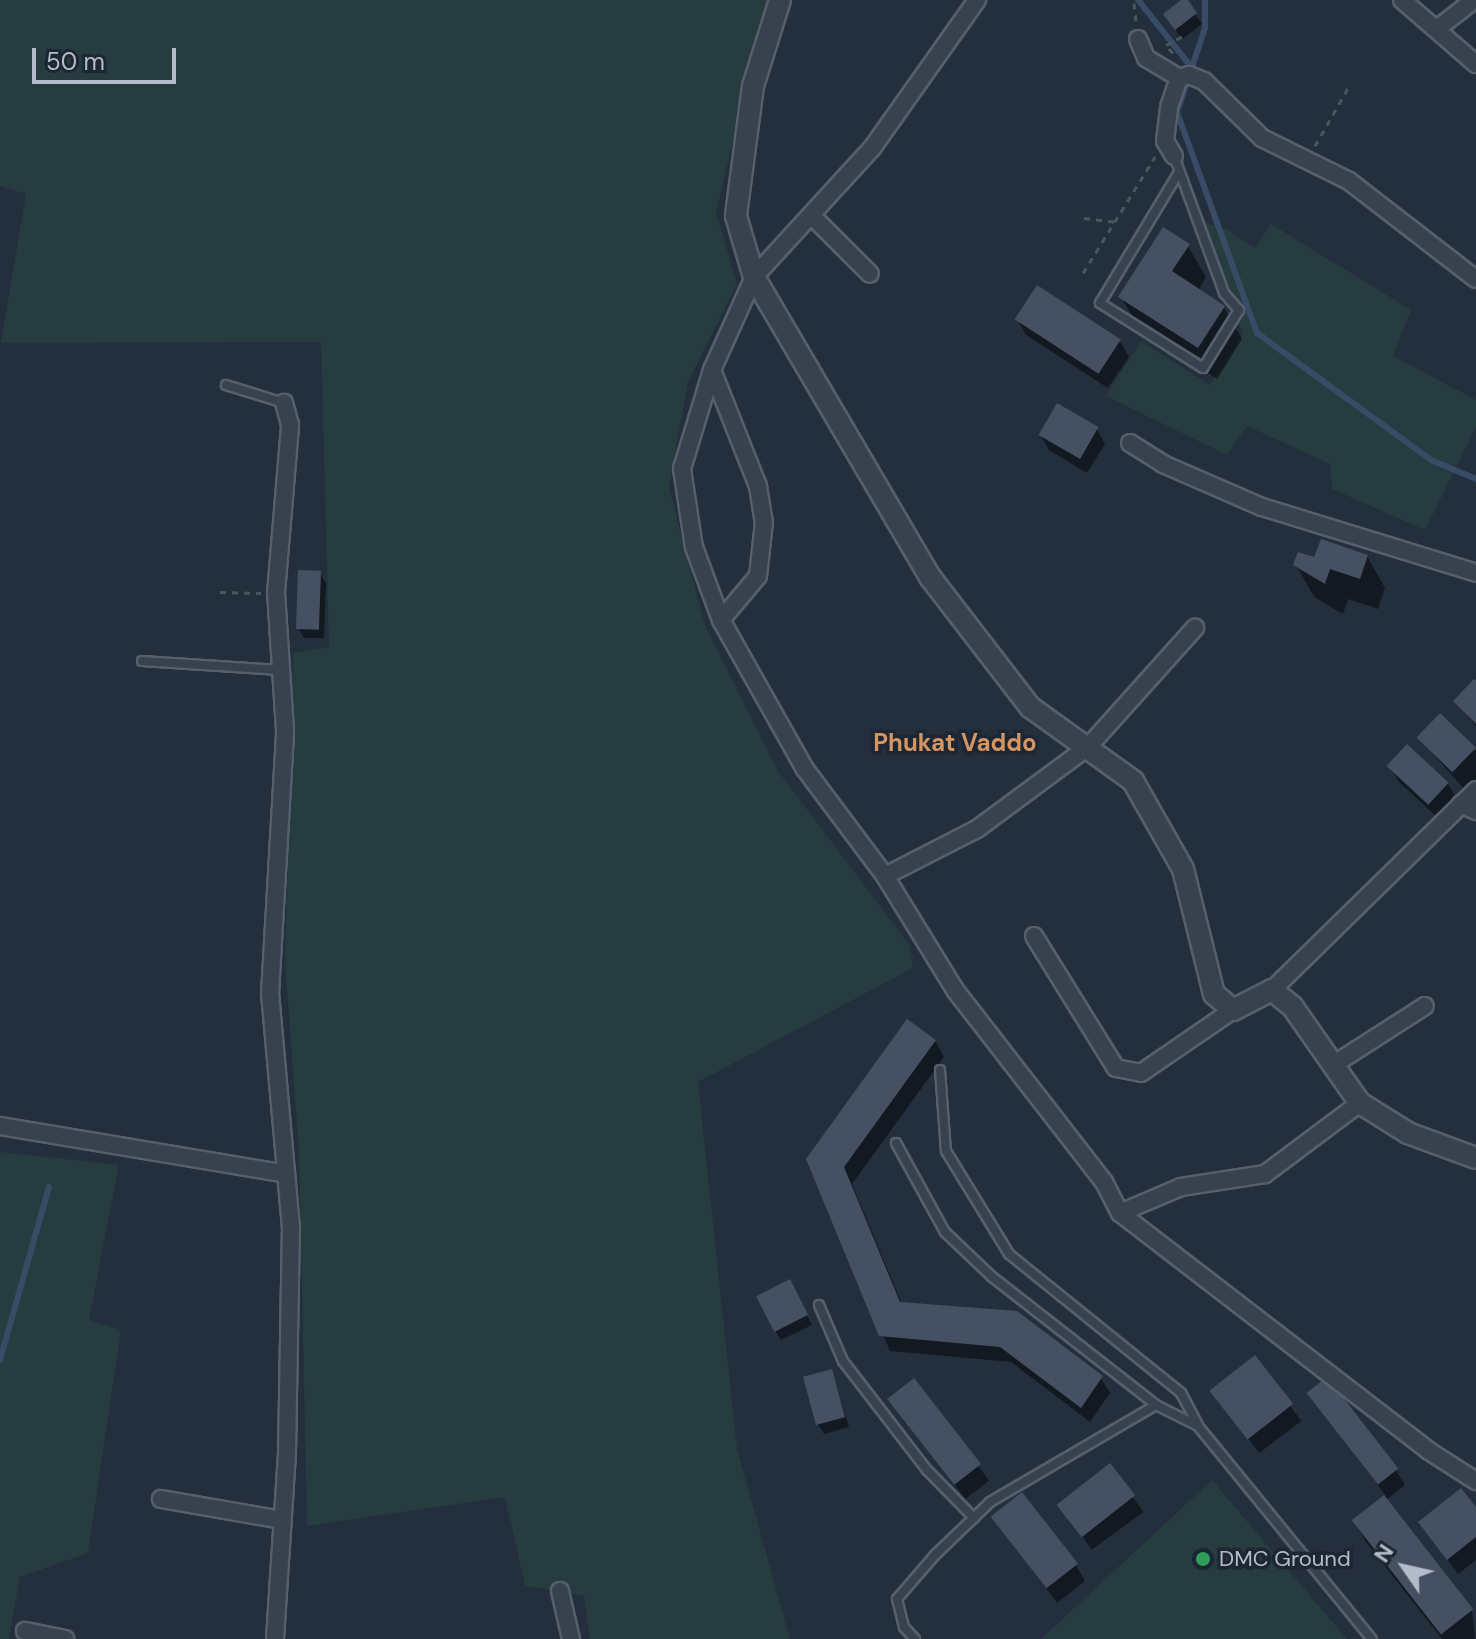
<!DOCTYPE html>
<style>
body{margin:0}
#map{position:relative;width:1476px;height:1639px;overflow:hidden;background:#242f3e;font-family:"DM Sans",sans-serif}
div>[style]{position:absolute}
.green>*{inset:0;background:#263c3f}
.shadow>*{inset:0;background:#0007;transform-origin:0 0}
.stream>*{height:6px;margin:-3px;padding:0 3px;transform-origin:3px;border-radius:3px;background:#394c67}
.building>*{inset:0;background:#455162;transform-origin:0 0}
.path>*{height:3px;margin-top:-1.5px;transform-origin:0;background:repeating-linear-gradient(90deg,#44595c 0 6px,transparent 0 12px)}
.roads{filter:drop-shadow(2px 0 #565f6c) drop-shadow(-2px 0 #565f6c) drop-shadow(0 2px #565f6c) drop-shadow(0 -2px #565f6c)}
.service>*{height:8px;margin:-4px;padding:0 4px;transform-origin:4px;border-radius:4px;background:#38414e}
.minor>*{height:16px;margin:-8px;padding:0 8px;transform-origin:8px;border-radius:8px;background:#38414e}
.tertiary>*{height:20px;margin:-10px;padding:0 10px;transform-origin:10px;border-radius:10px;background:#38414e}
.dots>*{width:22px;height:22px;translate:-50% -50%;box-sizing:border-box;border:4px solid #1d2633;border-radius:50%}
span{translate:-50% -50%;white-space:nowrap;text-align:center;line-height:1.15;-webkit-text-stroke:7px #1d2633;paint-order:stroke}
.poi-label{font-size:22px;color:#b4bcc9}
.left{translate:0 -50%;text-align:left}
.neighbourhood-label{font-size:24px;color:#d59563;font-weight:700}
.north{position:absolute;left:1364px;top:1527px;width:80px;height:80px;-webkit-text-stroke:6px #1d2633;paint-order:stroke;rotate:304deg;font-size:22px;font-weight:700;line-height:32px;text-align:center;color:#b4bcc9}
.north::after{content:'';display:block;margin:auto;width:28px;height:36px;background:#b4bcc9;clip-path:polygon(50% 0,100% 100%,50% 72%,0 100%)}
.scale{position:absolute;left:32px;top:48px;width:144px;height:36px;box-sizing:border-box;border:4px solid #b4bcc9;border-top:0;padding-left:10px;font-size:24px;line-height:28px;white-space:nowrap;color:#b4bcc9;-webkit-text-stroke:6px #1d2633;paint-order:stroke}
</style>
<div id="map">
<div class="green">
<i style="clip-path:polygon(0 0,767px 0,716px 212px,737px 284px,688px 382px,669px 487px,704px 623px,778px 771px,910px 946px,913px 968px,698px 1082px,737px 1449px,790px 1639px,590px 1639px,584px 1596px,525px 1586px,505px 1497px,307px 1526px,299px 1152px,285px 962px,293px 653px,329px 647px,321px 342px,1px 343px,26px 194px,0 186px)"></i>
<i style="clip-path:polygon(1198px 220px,1228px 230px,1255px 248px,1271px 224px,1411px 310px,1393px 356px,1476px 400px,1476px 427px,1425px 530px,1332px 489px,1330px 464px,1247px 426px,1227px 455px,1106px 396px,1141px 341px,1210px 385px,1243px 334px)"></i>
<i style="clip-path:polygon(0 1152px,119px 1165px,89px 1320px,121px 1330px,88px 1553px,20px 1577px,9px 1639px,0 1639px)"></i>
<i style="clip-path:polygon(1212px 1480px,1347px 1639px,1041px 1639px)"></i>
</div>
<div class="shadow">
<i style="clip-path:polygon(1185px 0,1202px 24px,1182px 39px,1171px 24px)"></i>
<i style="clip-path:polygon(1188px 246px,1206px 277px,1198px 291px,1224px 308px,1242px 339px,1217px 379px,1139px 328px,1121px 297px)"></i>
<i style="clip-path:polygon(1017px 319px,1120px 341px,1129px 357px,1108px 388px,1026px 335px)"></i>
<i style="clip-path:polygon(1096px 428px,1105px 444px,1087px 473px,1049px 450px,1040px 435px)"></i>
<i style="clip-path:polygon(1367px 556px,1385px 588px,1378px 609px,1348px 599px,1343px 614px,1314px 597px,1296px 565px)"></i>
<i style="clip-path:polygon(320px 573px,326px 583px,324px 638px,304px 638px,298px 628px)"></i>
<i style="clip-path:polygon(1476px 683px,1476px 726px,1455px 702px)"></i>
<i style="clip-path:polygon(1440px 716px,1476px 751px,1476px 779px,1465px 790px,1419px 738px)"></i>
<i style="clip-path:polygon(1390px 766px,1448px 784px,1457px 799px,1439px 819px,1399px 782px)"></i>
<i style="clip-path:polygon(935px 1041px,944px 1057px,852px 1184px,902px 1304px,1101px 1378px,1110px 1393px,1090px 1422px,1011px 1362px,890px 1351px,808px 1160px)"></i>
<i style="clip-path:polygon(795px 1291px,812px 1325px,781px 1340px,775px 1331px)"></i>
<i style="left:1254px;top:1358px;width:79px;height:53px;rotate:53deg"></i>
<i style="clip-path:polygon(831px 1371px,849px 1427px,824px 1434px,818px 1424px)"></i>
<i style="left:914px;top:1381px;width:125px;height:30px;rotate:53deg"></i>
<i style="clip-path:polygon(1309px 1393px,1396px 1470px,1405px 1485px,1385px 1501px,1472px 1611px,1475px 1639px,1442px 1639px,1366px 1542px,1354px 1521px,1386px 1496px)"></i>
<i style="left:1110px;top:1466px;width:57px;height:64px;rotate:54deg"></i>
<i style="clip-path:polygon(1476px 1510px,1476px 1560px,1458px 1574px,1421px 1523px)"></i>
<i style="clip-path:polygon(994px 1517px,1076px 1565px,1085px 1581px,1057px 1603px)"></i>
</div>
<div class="stream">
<i style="left:1138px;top:0;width:87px;rotate:51.5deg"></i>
<i style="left:1205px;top:0;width:28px;rotate:90deg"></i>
<i style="left:1205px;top:28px;width:89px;rotate:108.4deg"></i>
<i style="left:1177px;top:112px;width:235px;rotate:70.1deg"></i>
<i style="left:1257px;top:333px;width:215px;rotate:36.1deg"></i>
<i style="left:1431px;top:460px;width:49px;rotate:22.9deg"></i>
<i style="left:0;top:1360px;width:180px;rotate:-74.2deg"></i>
</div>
<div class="building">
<i style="clip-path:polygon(1181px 0,1188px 0,1197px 13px,1175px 30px,1163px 14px)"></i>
<i style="clip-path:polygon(1163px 227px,1190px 244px,1172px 271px,1225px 306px,1198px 348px,1118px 297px)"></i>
<i style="left:1037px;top:285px;width:100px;height:41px;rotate:33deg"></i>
<i style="left:1057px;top:403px;width:48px;height:37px;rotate:30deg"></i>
<i style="clip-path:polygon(1321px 539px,1368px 555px,1360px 579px,1330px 569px,1325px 584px,1293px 565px,1298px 552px,1314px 557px)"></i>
<i style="left:298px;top:570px;width:23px;height:59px;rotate:2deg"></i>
<i style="clip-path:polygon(1474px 679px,1476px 680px,1476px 724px,1453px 701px)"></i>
<i style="left:1440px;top:713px;width:50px;height:34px;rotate:44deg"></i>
<i style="left:1407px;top:744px;width:57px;height:30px;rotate:43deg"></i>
<i style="clip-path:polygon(907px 1019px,936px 1040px,844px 1167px,900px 1302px,1017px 1311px,1103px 1376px,1081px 1408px,1000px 1347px,879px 1336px,806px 1159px)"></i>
<i style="left:790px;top:1279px;width:40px;height:38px;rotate:63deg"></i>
<i style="left:1255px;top:1355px;width:62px;height:58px;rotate:52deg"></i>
<i style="left:832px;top:1369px;width:50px;height:30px;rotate:75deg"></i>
<i style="left:1327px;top:1377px;width:116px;height:26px;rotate:52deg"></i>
<i style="left:914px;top:1378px;width:109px;height:34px;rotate:52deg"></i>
<i style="left:1110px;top:1463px;width:41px;height:68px;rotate:52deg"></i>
<i style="clip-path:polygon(1461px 1488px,1476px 1507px,1476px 1537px,1447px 1560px,1418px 1522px)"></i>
<i style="left:1022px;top:1492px;width:91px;height:40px;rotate:52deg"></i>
<i style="left:1384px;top:1495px;width:145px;height:41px;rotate:52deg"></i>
</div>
<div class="path">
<i style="left:1134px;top:3px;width:20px;rotate:84deg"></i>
<i style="left:1173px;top:53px;width:11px;rotate:-131deg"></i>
<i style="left:1166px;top:45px;width:19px;rotate:-28deg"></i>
<i style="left:1315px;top:146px;width:67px;rotate:-60.4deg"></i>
<i style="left:1084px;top:218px;width:31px;rotate:7deg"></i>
<i style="left:1083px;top:273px;width:137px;rotate:-58.2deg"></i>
<i style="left:220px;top:592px;width:41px;rotate:1.4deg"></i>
</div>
<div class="roads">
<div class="service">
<i style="left:1174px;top:156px;width:146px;rotate:69.9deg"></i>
<i style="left:1224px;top:293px;width:23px;rotate:49deg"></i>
<i style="left:1239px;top:310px;width:68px;rotate:121.8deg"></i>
<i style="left:1203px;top:368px;width:122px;rotate:-147.7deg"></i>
<i style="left:1100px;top:303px;width:153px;rotate:-58.9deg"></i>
<i style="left:226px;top:385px;width:61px;rotate:17.2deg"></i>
<i style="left:142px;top:661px;width:138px;rotate:3.7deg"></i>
<i style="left:940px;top:1070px;width:81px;rotate:85.8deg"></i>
<i style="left:946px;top:1151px;width:121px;rotate:58.5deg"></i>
<i style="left:1009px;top:1254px;width:221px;rotate:38.9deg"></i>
<i style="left:1181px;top:1393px;width:36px;rotate:62deg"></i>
<i style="left:896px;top:1143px;width:102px;rotate:61.2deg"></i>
<i style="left:945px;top:1232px;width:64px;rotate:43.7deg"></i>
<i style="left:991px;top:1276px;width:209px;rotate:38deg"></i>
<i style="left:1156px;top:1405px;width:47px;rotate:26.6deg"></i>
<i style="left:1198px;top:1426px;width:275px;rotate:50.8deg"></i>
<i style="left:819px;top:1305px;width:61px;rotate:66.8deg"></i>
<i style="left:843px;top:1361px;width:138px;rotate:52.4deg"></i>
<i style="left:927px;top:1470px;width:67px;rotate:45.6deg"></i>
<i style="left:915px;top:1639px;width:16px;rotate:-133deg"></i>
<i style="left:904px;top:1627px;width:29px;rotate:-104deg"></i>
<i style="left:897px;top:1599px;width:58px;rotate:-49.2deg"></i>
<i style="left:935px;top:1555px;width:76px;rotate:-43.9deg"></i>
<i style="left:990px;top:1502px;width:192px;rotate:-30.3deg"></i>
</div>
<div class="minor">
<i style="left:977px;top:0;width:180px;rotate:125.3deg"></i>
<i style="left:873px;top:147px;width:176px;rotate:132.5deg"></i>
<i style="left:754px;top:277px;width:102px;rotate:114.3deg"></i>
<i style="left:712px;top:370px;width:103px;rotate:106.9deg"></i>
<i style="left:682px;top:469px;width:79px;rotate:81.3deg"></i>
<i style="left:694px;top:547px;width:78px;rotate:69.7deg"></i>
<i style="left:721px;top:620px;width:171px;rotate:60.6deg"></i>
<i style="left:805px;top:769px;width:134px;rotate:53.2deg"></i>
<i style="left:885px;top:876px;width:134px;rotate:58.4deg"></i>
<i style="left:955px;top:990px;width:243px;rotate:52.2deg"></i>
<i style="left:1104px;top:1182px;width:35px;rotate:63deg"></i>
<i style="left:1120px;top:1213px;width:66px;rotate:-23.1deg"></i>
<i style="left:1181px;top:1187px;width:85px;rotate:-8.8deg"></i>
<i style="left:1265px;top:1174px;width:119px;rotate:-36.8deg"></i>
<i style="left:1402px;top:0;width:98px;rotate:40.9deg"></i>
<i style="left:1438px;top:28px;width:46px;rotate:-37.9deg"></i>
<i style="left:1138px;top:39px;width:21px;rotate:67deg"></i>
<i style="left:1146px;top:58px;width:39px;rotate:31deg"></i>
<i style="left:1174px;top:156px;width:17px;rotate:-121deg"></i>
<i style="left:1165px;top:141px;width:34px;rotate:-83deg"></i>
<i style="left:1169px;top:107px;width:31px;rotate:-71deg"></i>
<i style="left:1179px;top:78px;width:10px;rotate:-17deg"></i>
<i style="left:1189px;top:75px;width:16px;rotate:22deg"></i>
<i style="left:1204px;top:81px;width:81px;rotate:44.5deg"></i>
<i style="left:1262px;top:138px;width:97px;rotate:26.3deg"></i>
<i style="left:1349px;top:181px;width:160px;rotate:37.7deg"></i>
<i style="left:811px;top:215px;width:83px;rotate:45deg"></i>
<i style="left:712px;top:370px;width:125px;rotate:68.4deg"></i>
<i style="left:758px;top:486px;width:36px;rotate:81deg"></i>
<i style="left:764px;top:522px;width:54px;rotate:96.3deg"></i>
<i style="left:758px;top:576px;width:57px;rotate:130.1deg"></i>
<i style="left:1130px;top:443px;width:39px;rotate:32deg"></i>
<i style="left:1163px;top:464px;width:108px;rotate:23.5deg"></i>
<i style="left:1262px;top:507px;width:224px;rotate:17.1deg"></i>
<i style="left:1461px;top:804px;width:17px;rotate:25deg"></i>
<i style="left:885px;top:876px;width:103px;rotate:-27.1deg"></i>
<i style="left:977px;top:829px;width:139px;rotate:-36.5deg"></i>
<i style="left:1089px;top:746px;width:159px;rotate:-48.1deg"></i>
<i style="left:1034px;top:936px;width:155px;rotate:58.2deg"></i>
<i style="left:1116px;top:1068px;width:25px;rotate:11deg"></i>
<i style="left:1141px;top:1073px;width:112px;rotate:-34.4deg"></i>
<i style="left:1272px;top:990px;width:286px;rotate:-44.4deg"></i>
<i style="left:1333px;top:1065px;width:109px;rotate:-32.7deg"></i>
<i style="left:0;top:1126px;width:290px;rotate:9.5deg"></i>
<i style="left:1120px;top:1213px;width:390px;rotate:37.6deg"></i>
<i style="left:1429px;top:1451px;width:56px;rotate:32.6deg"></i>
<i style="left:161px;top:1499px;width:123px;rotate:9.8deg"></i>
<i style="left:560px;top:1591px;width:49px;rotate:77.1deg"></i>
<i style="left:25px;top:1631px;width:41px;rotate:11.3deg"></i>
<i style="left:275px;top:1639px;width:186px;rotate:-86.3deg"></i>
<i style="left:287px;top:1453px;width:225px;rotate:-89deg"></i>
<i style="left:291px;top:1228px;width:235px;rotate:-95.1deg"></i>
<i style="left:270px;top:994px;width:263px;rotate:-86.7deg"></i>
<i style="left:285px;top:731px;width:138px;rotate:-93.7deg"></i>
<i style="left:276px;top:593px;width:169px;rotate:-85.2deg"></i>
<i style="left:290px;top:425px;width:23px;rotate:-105deg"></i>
</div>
<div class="tertiary">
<i style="left:780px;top:0;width:90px;rotate:107.4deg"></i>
<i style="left:753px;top:86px;width:131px;rotate:97.5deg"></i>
<i style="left:736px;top:216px;width:64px;rotate:73.6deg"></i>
<i style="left:754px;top:277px;width:348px;rotate:59.6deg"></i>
<i style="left:930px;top:577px;width:164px;rotate:52.4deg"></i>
<i style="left:1030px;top:707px;width:127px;rotate:35.7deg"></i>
<i style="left:1133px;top:781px;width:101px;rotate:60.4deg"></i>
<i style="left:1183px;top:869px;width:129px;rotate:76.1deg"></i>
<i style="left:1214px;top:994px;width:25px;rotate:40deg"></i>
<i style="left:1233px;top:1010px;width:44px;rotate:-27.1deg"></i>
<i style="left:1272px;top:990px;width:26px;rotate:39deg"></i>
<i style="left:1292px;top:1006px;width:118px;rotate:55deg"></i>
<i style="left:1360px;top:1103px;width:57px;rotate:32deg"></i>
<i style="left:1408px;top:1133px;width:72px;rotate:20.2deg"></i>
</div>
</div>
<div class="dots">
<i style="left:1203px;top:1559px;background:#2e9e5b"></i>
</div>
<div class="poi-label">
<span class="left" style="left:1219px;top:1559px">DMC Ground</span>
</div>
<div class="neighbourhood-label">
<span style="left:955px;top:743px">Phukat Vaddo</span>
</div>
<div class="north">N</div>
<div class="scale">50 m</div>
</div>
